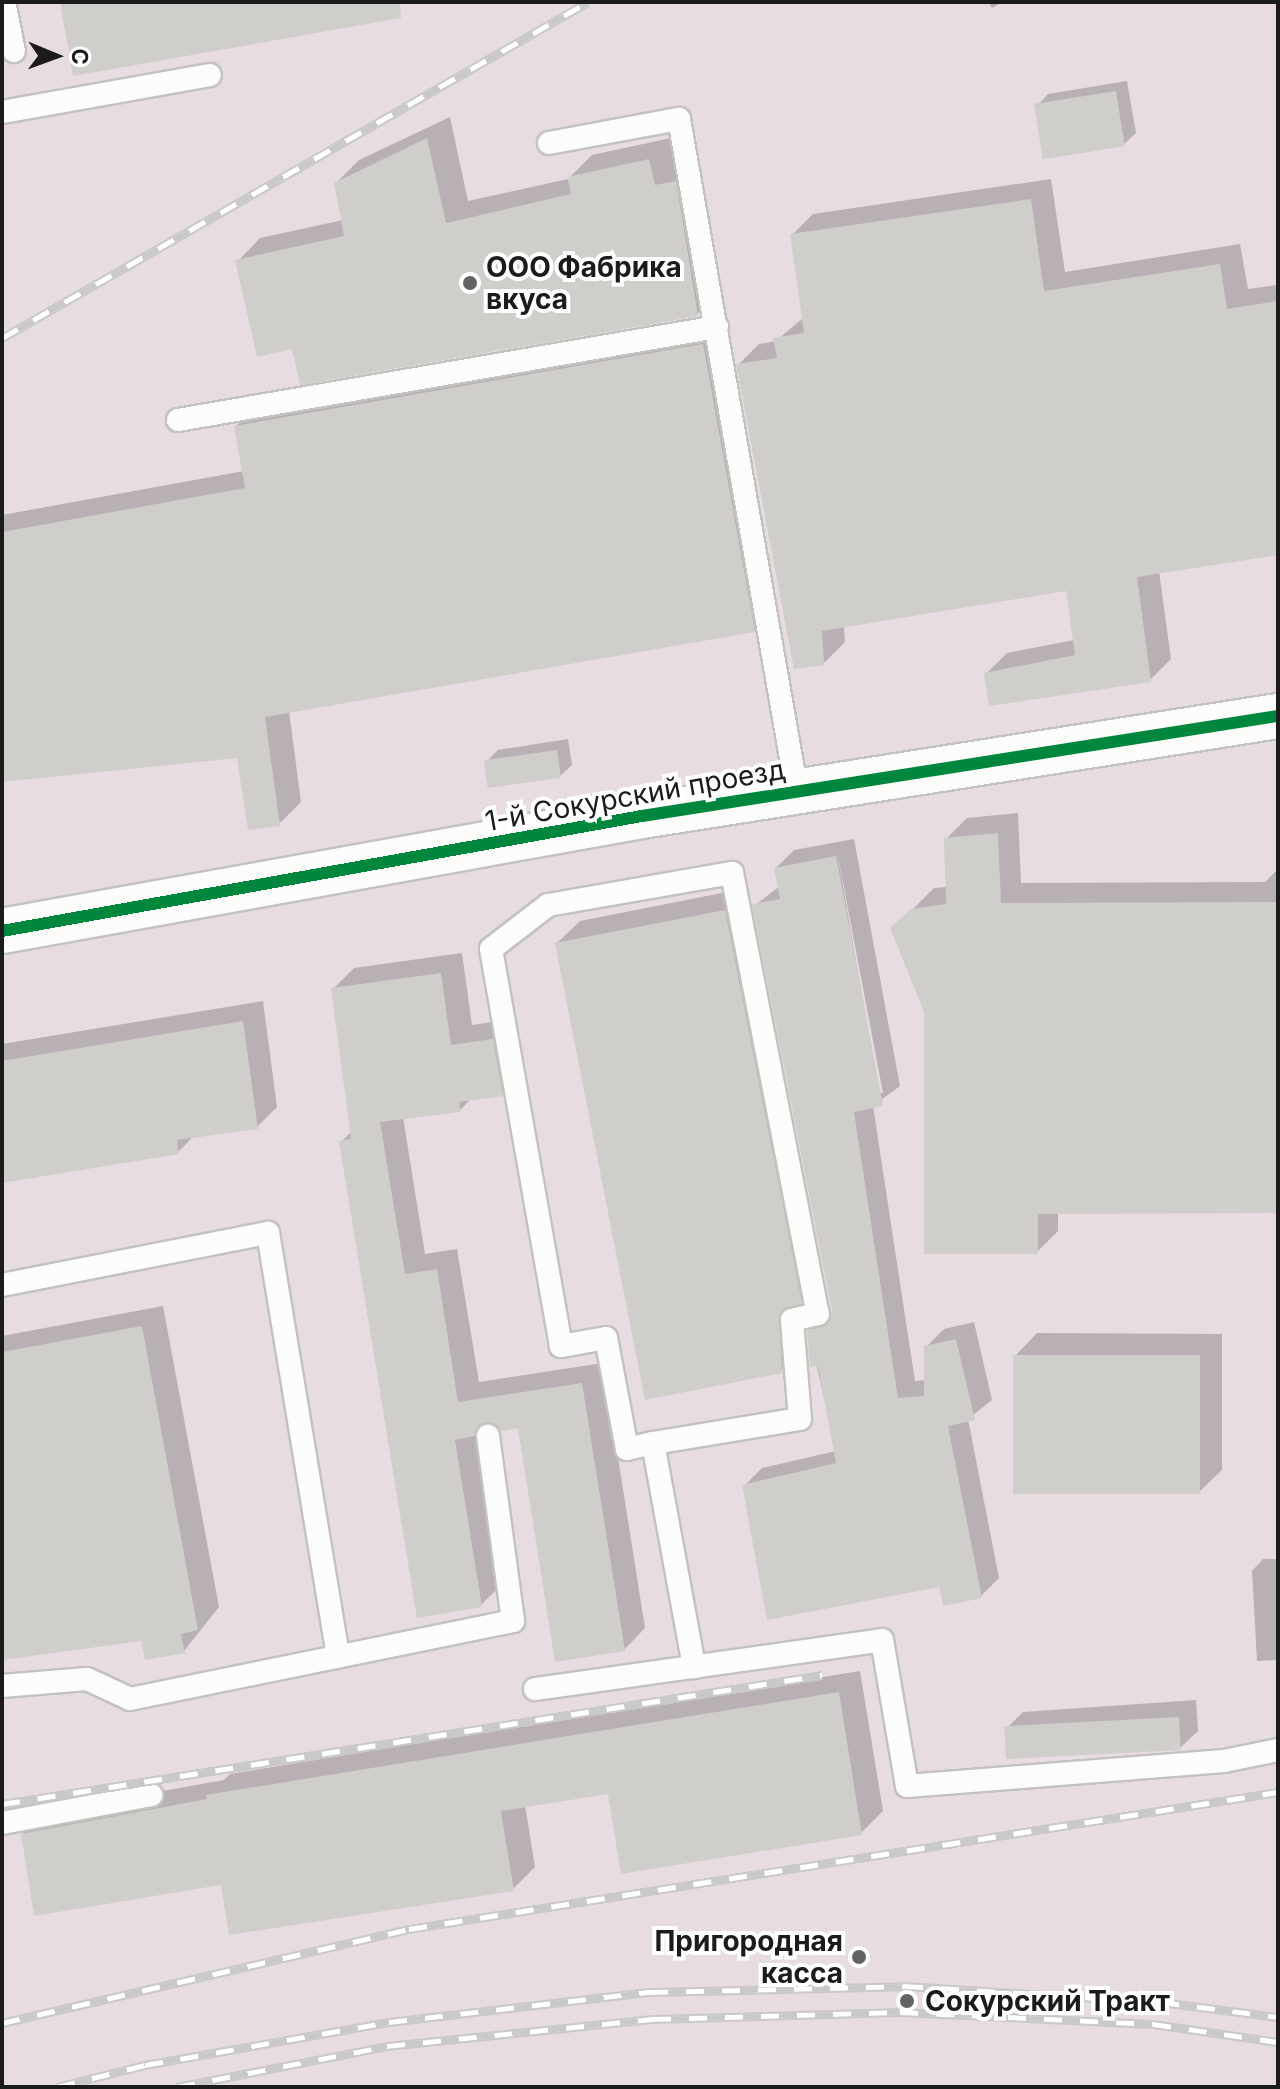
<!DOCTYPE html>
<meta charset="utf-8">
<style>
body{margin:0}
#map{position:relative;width:1280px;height:2089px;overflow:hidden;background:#e9e8e4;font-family:Inter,sans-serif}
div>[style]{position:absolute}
.industrial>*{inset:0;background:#e7dce2;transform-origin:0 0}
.shadow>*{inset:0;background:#0003}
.building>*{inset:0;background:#d0cecb;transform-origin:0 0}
.roads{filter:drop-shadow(2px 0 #c2c2c0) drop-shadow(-2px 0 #c2c2c0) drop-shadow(0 2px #c2c2c0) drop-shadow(0 -2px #c2c2c0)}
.service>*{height:22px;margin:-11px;padding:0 11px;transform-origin:11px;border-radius:11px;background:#fcfcfb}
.minor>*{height:44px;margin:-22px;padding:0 22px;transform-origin:22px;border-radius:22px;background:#fcfcfb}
.rail>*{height:9px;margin-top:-4.5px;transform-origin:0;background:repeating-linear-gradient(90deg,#fff 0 18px,#c9c9c8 0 36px);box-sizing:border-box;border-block:2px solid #c9c9c8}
.cycleway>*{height:12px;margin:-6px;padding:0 6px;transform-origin:6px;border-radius:6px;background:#00873e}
.dots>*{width:22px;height:22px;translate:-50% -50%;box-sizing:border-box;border:4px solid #fff;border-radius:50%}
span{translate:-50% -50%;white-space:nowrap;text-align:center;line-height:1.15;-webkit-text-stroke:8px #fff;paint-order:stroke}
.poi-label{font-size:28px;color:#1b1b1b;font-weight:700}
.left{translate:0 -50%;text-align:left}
.right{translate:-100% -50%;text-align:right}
.street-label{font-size:28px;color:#1b1b1b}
.frame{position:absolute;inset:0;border:4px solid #1b1b1b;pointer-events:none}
.north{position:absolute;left:16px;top:16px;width:80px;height:80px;-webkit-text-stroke:6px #fff;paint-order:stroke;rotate:91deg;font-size:22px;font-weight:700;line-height:32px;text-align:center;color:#1b1b1b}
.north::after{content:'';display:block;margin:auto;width:28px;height:36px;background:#1b1b1b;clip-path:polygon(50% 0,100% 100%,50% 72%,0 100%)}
</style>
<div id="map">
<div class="industrial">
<i style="left:2px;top:2px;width:1276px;height:2085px"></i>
</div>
<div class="shadow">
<i style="clip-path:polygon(988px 2px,1003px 2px,992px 8px)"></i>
<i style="clip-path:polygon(1127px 81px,1136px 133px,1124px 144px,1037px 106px,1048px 94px)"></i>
<i style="clip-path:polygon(450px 117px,468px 201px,568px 179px,592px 155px,671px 138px,678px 164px,698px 159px,720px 292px,697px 314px,293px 346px,238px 261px,260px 238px,343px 220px,336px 183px,359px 160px)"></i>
<i style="clip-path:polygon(1051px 179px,1065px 272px,1240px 244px,1248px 289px,1278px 285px,1278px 553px,1159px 571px,1171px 659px,1150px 680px,986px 674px,1007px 653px,1074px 640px,1067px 588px,844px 625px,845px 642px,824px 663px,796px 667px,738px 365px,759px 344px,776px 341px,804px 317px,792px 235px,813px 214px)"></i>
<i style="clip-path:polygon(724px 323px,776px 609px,754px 631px,289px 711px,301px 802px,279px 824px,239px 756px,2px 780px,2px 515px,244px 471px,236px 426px,258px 405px)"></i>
<i style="clip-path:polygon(568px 739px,572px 765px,560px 776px,486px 762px,498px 750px)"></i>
<i style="clip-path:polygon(1018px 813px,1021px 883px,1265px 882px,1278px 869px,1278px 1205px,1058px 1212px,1058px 1231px,1037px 1252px,893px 929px,934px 888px,947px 887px,946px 839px,967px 818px)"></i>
<i style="clip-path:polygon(evenodd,854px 839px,900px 1086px,873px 1106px,915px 1381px,926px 1380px,926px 1347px,944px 1329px,974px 1322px,992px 1400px,968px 1419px,999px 1578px,981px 1596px,744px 1486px,762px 1468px,836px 1451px,809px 1332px,834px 1311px,755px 905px,780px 886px,776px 868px,794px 850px,854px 839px,836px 846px,883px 1093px,879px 1093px,836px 846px)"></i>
<i style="clip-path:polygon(747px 888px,823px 1279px,801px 1301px,804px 1348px,781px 1371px,557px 943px,580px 921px)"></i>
<i style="clip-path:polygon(462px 953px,472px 1025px,513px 1019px,523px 1073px,502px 1094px,471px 1099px,460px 1110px,403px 1117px,425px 1254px,457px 1249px,479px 1382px,603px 1363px,645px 1628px,624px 1650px,520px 1425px,501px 1429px,487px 1421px,477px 1430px,502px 1584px,481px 1605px,341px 1142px,352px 1131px,333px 989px,354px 968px)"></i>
<i style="clip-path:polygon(263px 1001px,277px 1107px,257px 1127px,195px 1135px,178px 1152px,2px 1181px,2px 1044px)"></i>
<i style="clip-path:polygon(163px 1306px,219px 1607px,184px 1651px,143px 1639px,2px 1658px,2px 1336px)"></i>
<i style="clip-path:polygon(1037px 1333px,1222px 1334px,1222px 1470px,1199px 1492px,1015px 1356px)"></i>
<i style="clip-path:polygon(1263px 1559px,1278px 1559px,1278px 1660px,1257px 1661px,1252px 1571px)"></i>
<i style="clip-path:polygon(860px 1671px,883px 1811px,861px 1833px,609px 1792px,525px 1805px,535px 1867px,513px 1889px,222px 1883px,23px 1834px,45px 1812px,224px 1780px,230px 1774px)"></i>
<i style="clip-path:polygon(1196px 1700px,1198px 1731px,1180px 1748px,1006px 1729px,1023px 1712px)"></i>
</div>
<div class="building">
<i style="clip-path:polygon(60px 2px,400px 2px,401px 18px,73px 76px)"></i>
<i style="left:1116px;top:91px;width:56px;height:83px;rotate:81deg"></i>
<i style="clip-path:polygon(427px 138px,446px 223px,571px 194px,567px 177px,649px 159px,655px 185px,676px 181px,698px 316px,300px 385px,292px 349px,257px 357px,235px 260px,344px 236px,334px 183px)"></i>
<i style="clip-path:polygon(1031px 199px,1044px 291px,1220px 264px,1227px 309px,1278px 301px,1278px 555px,1137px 577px,1151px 682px,989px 706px,984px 673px,1075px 655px,1066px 591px,822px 631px,824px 665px,794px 669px,736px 364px,777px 358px,773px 338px,804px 333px,790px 234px)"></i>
<i style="clip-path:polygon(703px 344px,755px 632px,265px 717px,280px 826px,248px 830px,237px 758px,2px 782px,2px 532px,245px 488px,234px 426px)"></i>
<i style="left:557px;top:750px;width:28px;height:74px;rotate:82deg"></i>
<i style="clip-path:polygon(998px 833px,1001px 903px,1278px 902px,1278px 1213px,1038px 1214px,1038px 1254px,924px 1254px,924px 1012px,890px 928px,911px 909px,946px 904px,944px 838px)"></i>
<i style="clip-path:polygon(836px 856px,883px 1106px,854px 1112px,898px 1398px,924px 1396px,924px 1346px,956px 1339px,975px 1420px,948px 1426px,982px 1598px,943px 1606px,939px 1587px,767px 1620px,742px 1485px,836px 1463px,818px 1366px,810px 1367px,807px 1331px,827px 1325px,832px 1311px,752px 904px,780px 899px,774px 868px)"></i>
<i style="clip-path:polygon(725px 910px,802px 1303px,779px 1315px,782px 1373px,645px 1400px,555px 943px)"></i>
<i style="clip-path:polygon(441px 973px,451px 1045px,493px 1039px,503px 1096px,459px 1102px,461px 1112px,380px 1122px,405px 1274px,437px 1269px,458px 1402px,582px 1383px,625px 1651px,555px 1662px,518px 1428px,501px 1431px,493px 1423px,480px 1425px,474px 1436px,455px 1440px,482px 1607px,417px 1618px,339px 1141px,351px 1139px,331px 988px)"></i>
<i style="clip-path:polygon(243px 1021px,258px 1129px,177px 1140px,179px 1154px,2px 1183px,2px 1061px)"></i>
<i style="clip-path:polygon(142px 1326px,198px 1630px,181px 1634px,185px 1653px,145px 1660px,141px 1641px,2px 1660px,2px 1352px)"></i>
<i style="left:1013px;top:1355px;width:187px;height:139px"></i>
<i style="clip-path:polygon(839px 1692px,862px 1835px,621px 1874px,608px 1794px,501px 1811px,514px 1891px,229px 1935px,221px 1885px,34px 1916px,21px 1834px,207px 1799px,206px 1795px)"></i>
<i style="left:1179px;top:1717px;width:33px;height:175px;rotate:87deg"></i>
</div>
<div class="roads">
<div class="service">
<i style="left:4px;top:2px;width:50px;rotate:78.5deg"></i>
<i style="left:2px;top:112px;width:211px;rotate:-10.1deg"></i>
<i style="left:549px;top:143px;width:132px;rotate:-10.5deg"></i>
<i style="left:679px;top:119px;width:683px;rotate:80.06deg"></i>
<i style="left:178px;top:420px;width:547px;rotate:-9.79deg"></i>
<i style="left:2px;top:1285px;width:271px;rotate:-11.1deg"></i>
<i style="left:268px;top:1233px;width:429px;rotate:80.6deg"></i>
<i style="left:653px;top:1443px;width:27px;rotate:167deg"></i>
<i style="left:627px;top:1449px;width:113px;rotate:-100.7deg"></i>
<i style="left:606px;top:1338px;width:46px;rotate:169.9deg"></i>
<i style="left:561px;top:1346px;width:403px;rotate:-100deg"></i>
<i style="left:491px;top:949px;width:72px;rotate:-37.7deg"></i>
<i style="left:548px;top:905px;width:187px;rotate:-9.9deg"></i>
<i style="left:732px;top:873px;width:449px;rotate:79deg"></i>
<i style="left:818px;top:1314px;width:27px;rotate:167deg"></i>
<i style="left:792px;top:1320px;width:99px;rotate:85.4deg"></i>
<i style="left:800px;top:1419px;width:149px;rotate:170.7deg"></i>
<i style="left:653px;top:1443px;width:228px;rotate:79.6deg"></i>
<i style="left:2px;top:1686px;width:85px;rotate:-4.7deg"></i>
<i style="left:87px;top:1679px;width:47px;rotate:24.9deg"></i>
<i style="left:130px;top:1699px;width:391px;rotate:-11.5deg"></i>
<i style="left:513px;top:1621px;width:187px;rotate:-97.7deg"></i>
<i style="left:535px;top:1689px;width:350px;rotate:-8deg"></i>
<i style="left:882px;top:1640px;width:148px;rotate:80.3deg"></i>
<i style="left:907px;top:1786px;width:318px;rotate:-4.5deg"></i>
<i style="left:1224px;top:1761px;width:55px;rotate:-11.5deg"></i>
<i style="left:2px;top:1823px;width:152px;rotate:-10.6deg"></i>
</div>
<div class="minor">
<i style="left:2px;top:931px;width:650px;rotate:-10.19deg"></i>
<i style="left:642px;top:816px;width:644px;rotate:-8.94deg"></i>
</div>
</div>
<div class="rail">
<i style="left:2px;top:338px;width:675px;rotate:-29.83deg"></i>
<i style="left:2px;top:1804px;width:830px;rotate:-8.94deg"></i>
<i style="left:2px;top:2023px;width:418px;rotate:-13deg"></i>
<i style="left:409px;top:1929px;width:880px;rotate:-8.96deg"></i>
<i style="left:57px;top:2087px;width:91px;rotate:-14deg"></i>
<i style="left:145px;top:2065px;width:248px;rotate:-10deg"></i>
<i style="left:389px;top:2022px;width:263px;rotate:-6.6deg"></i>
<i style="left:650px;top:1992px;width:255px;rotate:-1.3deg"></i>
<i style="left:905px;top:1986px;width:256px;rotate:3.6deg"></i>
<i style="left:1161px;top:2002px;width:118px;rotate:7.3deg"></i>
<i style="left:177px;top:2087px;width:214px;rotate:-11deg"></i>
<i style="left:387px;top:2046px;width:267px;rotate:-5.8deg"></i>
<i style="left:653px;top:2019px;width:247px;rotate:-1.6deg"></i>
<i style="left:900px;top:2012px;width:253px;rotate:2.7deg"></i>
<i style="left:1153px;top:2024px;width:126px;rotate:8.2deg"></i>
</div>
<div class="cycleway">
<i style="left:2px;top:931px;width:650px;rotate:-10.19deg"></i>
<i style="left:642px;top:816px;width:644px;rotate:-8.94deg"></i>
</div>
<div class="dots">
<i style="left:470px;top:283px;background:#636361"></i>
<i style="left:859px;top:1957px;background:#636361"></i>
<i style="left:907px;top:2001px;background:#636361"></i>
</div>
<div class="poi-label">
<span class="left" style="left:486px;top:283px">ООО Фабрика<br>вкуса</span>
<span class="right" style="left:843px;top:1957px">Пригородная<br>касса</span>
<span class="left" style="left:925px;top:2001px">Сокурский Тракт</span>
</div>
<div class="street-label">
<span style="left:635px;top:795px;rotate:-10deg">1-й Сокурский проезд</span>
</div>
<div class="frame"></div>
<div class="north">С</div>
</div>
